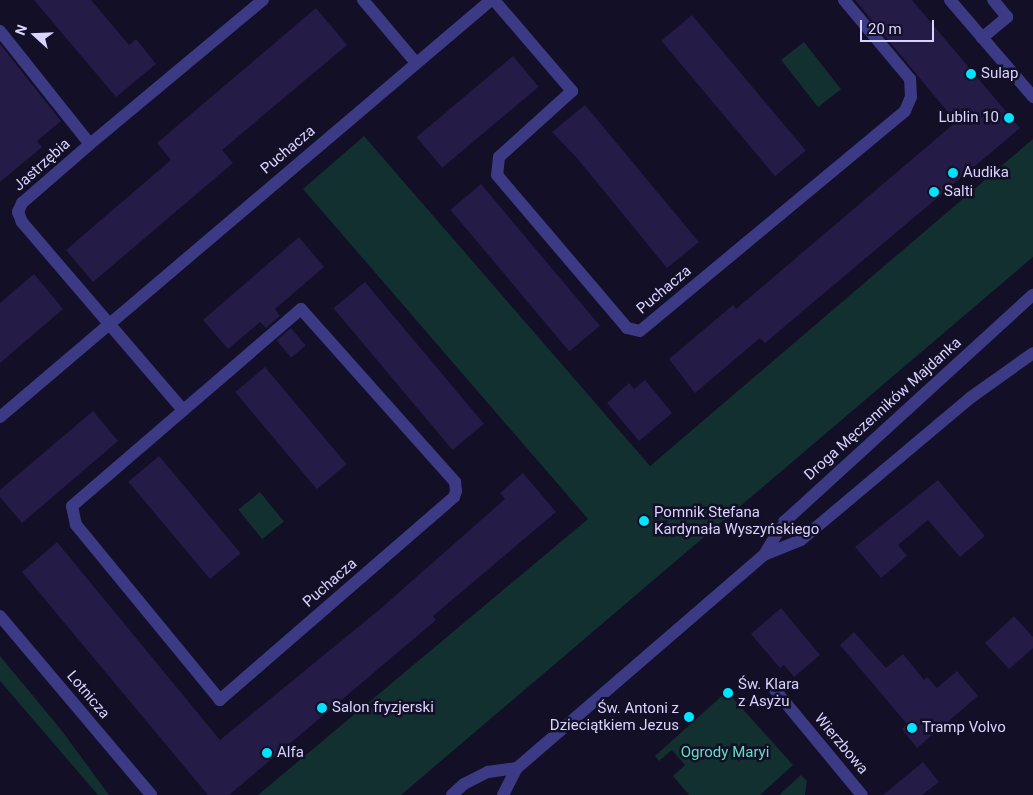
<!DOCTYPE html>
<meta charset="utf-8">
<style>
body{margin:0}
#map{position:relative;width:1033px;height:795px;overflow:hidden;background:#130f26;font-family:Roboto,sans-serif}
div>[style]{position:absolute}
.green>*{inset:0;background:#12302f;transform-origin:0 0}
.building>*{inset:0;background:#241b47;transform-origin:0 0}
.minor>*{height:12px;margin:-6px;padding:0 6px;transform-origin:6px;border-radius:6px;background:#3d3a85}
.dots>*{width:14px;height:14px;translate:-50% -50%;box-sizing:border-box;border:2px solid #130f26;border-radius:50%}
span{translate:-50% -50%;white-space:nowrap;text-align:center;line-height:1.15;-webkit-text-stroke:5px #130f26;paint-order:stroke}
.poi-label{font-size:15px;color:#d9d4ff}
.left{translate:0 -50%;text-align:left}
.right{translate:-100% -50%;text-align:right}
.street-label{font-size:15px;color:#d9d4ff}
.park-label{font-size:15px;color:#5fe0c0}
.north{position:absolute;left:10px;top:10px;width:50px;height:50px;-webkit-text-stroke:4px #130f26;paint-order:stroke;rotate:290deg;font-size:14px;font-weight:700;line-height:20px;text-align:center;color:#d9d4ff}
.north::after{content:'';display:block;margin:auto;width:18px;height:22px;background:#d9d4ff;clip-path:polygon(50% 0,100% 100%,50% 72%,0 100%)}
.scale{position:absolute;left:860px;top:20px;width:74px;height:22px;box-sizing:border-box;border:2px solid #d9d4ff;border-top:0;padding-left:6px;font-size:15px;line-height:18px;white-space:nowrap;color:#d9d4ff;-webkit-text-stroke:4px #130f26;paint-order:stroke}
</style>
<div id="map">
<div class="green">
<i style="left:804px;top:42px;width:60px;height:29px;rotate:52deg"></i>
<i style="clip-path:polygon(364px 136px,650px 466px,1033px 139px,1033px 257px,401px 795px,258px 795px,588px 519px,303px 189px)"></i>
<i style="left:260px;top:492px;width:38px;height:28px;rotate:51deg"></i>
<i style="clip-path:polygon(0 656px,62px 731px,109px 795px,98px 795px,0 681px)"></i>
<i style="clip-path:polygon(723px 695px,730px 695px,793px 765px,760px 795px,689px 795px,673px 776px,685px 765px,672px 750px,659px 761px,655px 756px)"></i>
<i style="clip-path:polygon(801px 775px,807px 781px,805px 795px,779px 795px)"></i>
</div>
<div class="building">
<i style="clip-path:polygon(34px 0,91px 0,129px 45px,136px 39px,156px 64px,116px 97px)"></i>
<i style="clip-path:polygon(855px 0,912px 0,1020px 128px,765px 343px,760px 338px,695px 393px,669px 359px,733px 305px,736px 309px,956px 122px)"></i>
<i style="clip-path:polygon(316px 8px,347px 45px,222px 150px,233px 163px,93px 282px,66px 250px,171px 160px,157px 143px)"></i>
<i style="left:692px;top:15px;width:177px;height:40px;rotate:50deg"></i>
<i style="clip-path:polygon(0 44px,61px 121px,37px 141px,42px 147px,0 182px)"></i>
<i style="left:513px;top:56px;width:40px;height:126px;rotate:50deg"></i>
<i style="clip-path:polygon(585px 105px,699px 242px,667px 268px,577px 158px,552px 132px)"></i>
<i style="left:481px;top:184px;width:185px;height:40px;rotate:50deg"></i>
<i style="clip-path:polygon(299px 237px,324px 267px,275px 309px,280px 316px,266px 328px,260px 322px,228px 349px,203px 320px)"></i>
<i style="clip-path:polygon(34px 274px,63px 309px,0 363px,0 303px)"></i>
<i style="left:365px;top:282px;width:185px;height:41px;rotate:50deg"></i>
<i style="left:291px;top:328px;width:23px;height:19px;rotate:50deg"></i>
<i style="left:265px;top:367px;width:127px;height:39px;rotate:50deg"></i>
<i style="clip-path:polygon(645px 380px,672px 413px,639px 441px,607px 403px,629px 383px,634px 389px)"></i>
<i style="clip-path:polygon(93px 411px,118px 441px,22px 523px,0 497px,0 490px)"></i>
<i style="left:159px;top:456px;width:127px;height:40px;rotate:50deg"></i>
<i style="clip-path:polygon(523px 473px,556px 512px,433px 616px,436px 620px,229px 795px,208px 795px,22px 572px,57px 542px,220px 740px,379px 610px,505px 499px,500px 493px)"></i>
<i style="clip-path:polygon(938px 480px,985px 536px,960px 557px,928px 520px,898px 545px,907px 556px,881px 578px,855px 547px)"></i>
<i style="clip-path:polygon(781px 608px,820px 655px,794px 677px,784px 665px,780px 668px,751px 634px)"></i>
<i style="clip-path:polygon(1014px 616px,1033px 637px,1033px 648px,1009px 669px,985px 643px)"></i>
<i style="clip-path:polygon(854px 632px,886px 668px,903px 654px,924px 680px,927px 677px,937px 688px,957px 671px,978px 696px,917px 748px,902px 729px,907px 724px,840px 645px)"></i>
<i style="clip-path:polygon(923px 762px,939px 782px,922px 795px,883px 795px)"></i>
</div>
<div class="minor">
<i style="left:363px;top:0;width:82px;rotate:49.9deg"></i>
<i style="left:494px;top:0;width:120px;rotate:49.4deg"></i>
<i style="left:572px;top:91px;width:98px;rotate:137.9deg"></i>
<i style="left:499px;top:157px;width:18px;rotate:96deg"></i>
<i style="left:497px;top:175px;width:201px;rotate:49.6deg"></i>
<i style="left:627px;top:328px;width:13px;rotate:13deg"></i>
<i style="left:640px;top:331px;width:344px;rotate:-39.7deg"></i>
<i style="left:905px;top:111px;width:15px;rotate:-67deg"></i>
<i style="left:911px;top:97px;width:18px;rotate:-93deg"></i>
<i style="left:910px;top:79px;width:103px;rotate:-129.9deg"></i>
<i style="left:950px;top:0;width:128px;rotate:49.4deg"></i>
<i style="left:0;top:31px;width:144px;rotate:51.5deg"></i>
<i style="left:982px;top:38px;width:33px;rotate:-40deg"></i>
<i style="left:1007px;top:17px;width:22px;rotate:-129deg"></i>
<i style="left:301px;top:309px;width:232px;rotate:48.3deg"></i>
<i style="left:455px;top:482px;width:9px;rotate:84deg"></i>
<i style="left:456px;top:491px;width:6px;rotate:108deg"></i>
<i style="left:454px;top:497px;width:310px;rotate:139.1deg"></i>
<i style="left:220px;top:700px;width:227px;rotate:-129.4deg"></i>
<i style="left:76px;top:525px;width:19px;rotate:-102deg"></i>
<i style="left:72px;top:506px;width:302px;rotate:-40.7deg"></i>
<i style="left:183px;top:410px;width:248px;rotate:-130.6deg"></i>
<i style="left:22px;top:222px;width:11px;rotate:-112deg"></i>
<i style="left:18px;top:212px;width:10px;rotate:-66deg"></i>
<i style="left:22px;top:203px;width:90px;rotate:-40.9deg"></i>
<i style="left:90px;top:144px;width:225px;rotate:-39.8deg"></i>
<i style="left:0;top:417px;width:644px;rotate:-40.34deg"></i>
<i style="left:764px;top:555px;width:39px;rotate:-59deg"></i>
<i style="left:784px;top:522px;width:337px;rotate:-42.4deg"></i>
<i style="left:0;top:616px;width:234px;rotate:49.8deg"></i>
<i style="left:775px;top:690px;width:136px;rotate:50.4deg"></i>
<i style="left:452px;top:795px;width:16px;rotate:-43deg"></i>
<i style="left:464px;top:784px;width:27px;rotate:-27deg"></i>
<i style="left:488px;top:772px;width:29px;rotate:-8deg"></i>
<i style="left:503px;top:795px;width:30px;rotate:-63deg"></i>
<i style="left:517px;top:768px;width:326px;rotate:-40.8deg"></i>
<i style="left:764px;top:555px;width:40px;rotate:-22deg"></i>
<i style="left:801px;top:540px;width:221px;rotate:-40deg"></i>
<i style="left:970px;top:398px;width:77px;rotate:-35.5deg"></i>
</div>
<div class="dots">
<i style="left:971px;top:74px;background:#00e5ff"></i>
<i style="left:1009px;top:118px;background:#00e5ff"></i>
<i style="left:953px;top:173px;background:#00e5ff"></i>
<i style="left:934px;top:192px;background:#00e5ff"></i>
<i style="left:644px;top:521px;background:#00e5ff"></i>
<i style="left:728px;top:693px;background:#00e5ff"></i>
<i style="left:322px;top:708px;background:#00e5ff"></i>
<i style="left:689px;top:717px;background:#00e5ff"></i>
<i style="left:912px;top:728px;background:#00e5ff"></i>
<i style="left:267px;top:753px;background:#00e5ff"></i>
</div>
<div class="poi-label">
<span class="left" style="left:981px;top:74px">Sulap</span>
<span class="right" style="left:999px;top:118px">Lublin 10</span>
<span class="left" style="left:963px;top:173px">Audika</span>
<span class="left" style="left:944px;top:192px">Salti</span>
<span class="left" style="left:654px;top:521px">Pomnik Stefana<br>Kardynała Wyszyńskiego</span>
<span class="left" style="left:738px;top:693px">Św. Klara<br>z Asyżu</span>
<span class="left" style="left:332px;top:708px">Salon fryzjerski</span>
<span class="right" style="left:679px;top:717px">Św. Antoni z<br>Dzieciątkiem Jezus</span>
<span class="left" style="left:922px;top:728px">Tramp Volvo</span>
<span class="left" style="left:277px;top:753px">Alfa</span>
</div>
<div class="street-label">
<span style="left:288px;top:150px;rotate:-40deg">Puchacza</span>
<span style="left:42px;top:165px;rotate:-42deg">Jastrzębia</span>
<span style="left:664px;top:290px;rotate:-40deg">Puchacza</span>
<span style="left:883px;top:409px;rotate:-42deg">Droga Męczenników Majdanka</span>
<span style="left:330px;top:583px;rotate:-41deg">Puchacza</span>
<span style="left:88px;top:695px;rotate:50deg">Lotnicza</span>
<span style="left:841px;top:744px;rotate:50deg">Wierzbowa</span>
</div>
<div class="park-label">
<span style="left:725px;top:753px">Ogrody Maryi</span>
</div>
<div class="north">N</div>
<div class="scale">20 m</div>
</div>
